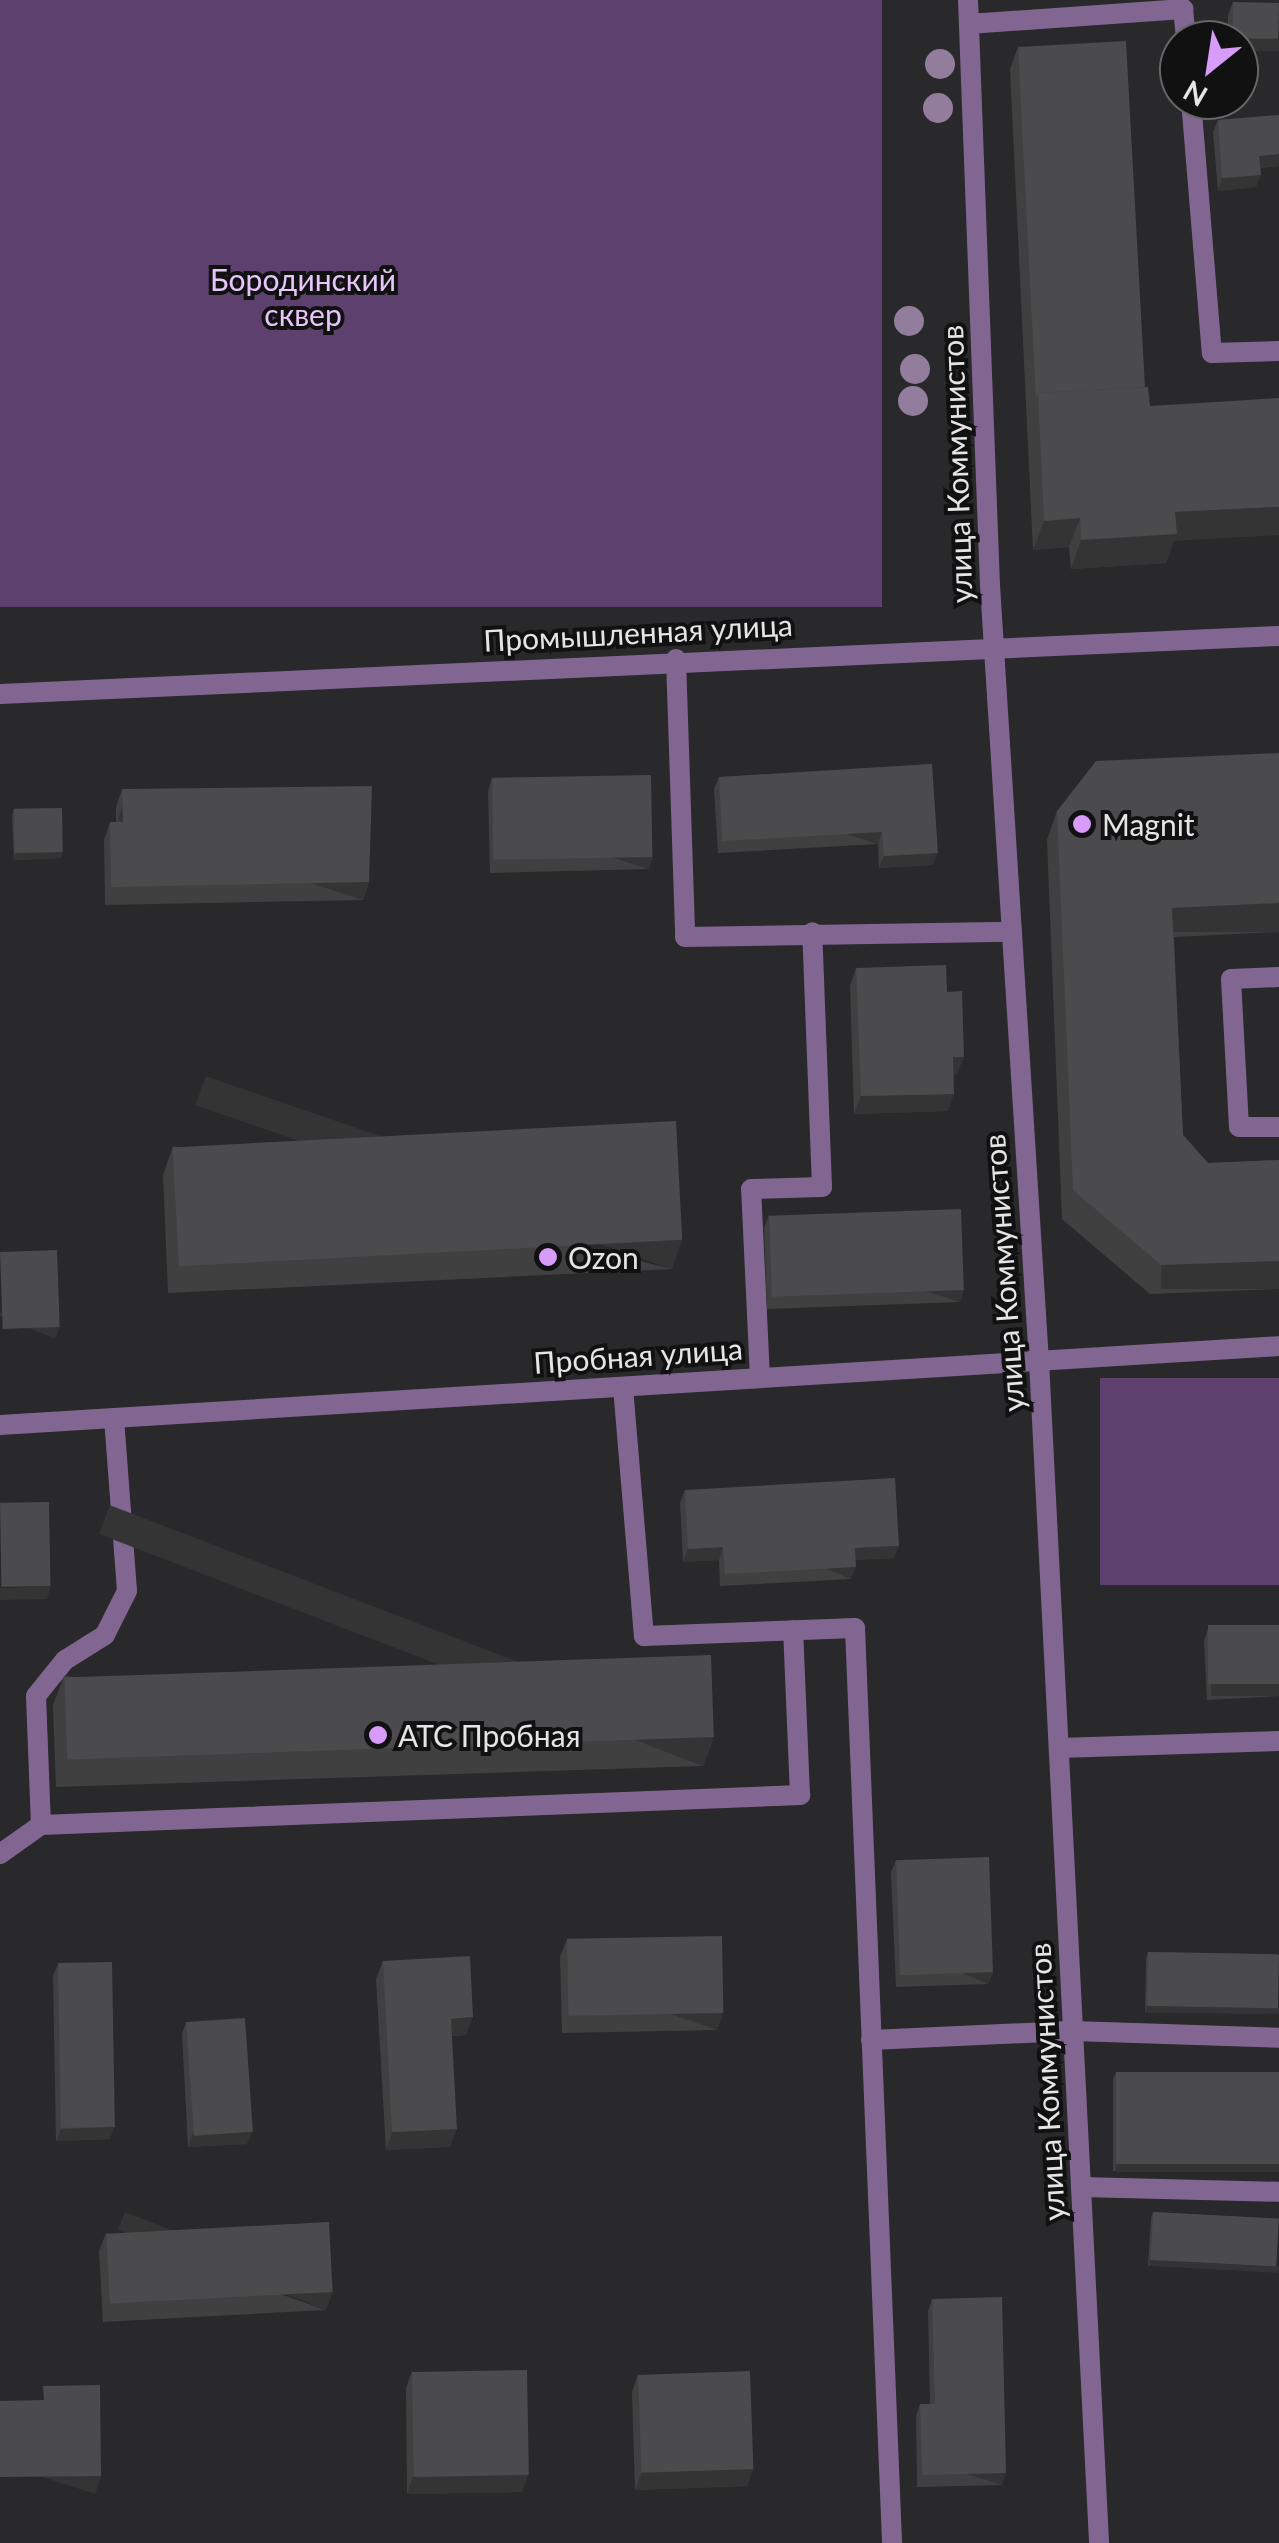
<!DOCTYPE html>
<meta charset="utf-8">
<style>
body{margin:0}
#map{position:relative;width:1279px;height:2543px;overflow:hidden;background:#29282a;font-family:Lato,sans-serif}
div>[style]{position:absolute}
.green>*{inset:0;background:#5e406f;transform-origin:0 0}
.lane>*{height:20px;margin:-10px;padding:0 10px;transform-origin:10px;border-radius:10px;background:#826692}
.street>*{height:20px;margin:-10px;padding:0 10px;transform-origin:10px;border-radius:10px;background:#826692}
.trees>*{width:30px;height:30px;margin:-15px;border-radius:50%;background:#927e9c}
.wall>*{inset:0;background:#404041}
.shaded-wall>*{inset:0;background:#343435;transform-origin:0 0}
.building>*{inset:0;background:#4b4a4c;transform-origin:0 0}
.dots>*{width:28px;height:28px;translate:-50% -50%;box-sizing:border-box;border:5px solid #121112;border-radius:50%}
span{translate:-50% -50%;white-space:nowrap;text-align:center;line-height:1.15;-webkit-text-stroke:8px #121112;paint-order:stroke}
.park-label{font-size:30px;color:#e7c5fa}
.street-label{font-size:30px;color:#e6e5e6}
.poi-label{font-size:30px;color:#e6e5e6}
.left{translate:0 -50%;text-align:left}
.north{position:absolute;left:1159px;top:20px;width:100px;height:100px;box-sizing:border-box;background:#121112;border:2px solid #676667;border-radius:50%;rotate:210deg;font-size:28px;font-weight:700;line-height:40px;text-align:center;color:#e6e5e6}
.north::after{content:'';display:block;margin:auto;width:35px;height:45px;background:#d79bf9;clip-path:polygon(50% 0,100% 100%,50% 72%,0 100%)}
</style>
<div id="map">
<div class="green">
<i style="left:0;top:0;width:882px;height:607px"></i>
<i style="left:1279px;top:1378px;width:207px;height:179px;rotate:90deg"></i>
</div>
<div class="lane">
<i style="left:969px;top:24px;width:215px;rotate:-4deg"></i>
<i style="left:1183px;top:9px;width:31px;rotate:84deg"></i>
<i style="left:1191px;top:100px;width:254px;rotate:85.3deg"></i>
<i style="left:1212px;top:353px;width:67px;rotate:-1.7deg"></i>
<i style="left:676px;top:659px;width:278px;rotate:88.1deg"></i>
<i style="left:685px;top:937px;width:327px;rotate:-0.9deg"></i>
<i style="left:1279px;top:977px;width:48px;rotate:177.6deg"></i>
<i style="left:1231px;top:979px;width:148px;rotate:86.9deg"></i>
<i style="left:1239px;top:1127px;width:40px"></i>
<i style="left:760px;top:1378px;width:189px;rotate:-92.7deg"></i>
<i style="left:751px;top:1189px;width:71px;rotate:-1.6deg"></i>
<i style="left:822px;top:1187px;width:255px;rotate:-92.2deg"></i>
<i style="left:623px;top:1387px;width:250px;rotate:85.2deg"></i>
<i style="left:644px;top:1636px;width:211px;rotate:-2.2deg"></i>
<i style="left:855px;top:1628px;width:916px;rotate:87.68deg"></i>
<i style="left:114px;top:1418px;width:173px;rotate:85.7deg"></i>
<i style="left:127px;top:1591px;width:49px;rotate:116.6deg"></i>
<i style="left:105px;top:1635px;width:47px;rotate:148deg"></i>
<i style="left:65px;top:1660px;width:46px;rotate:128.9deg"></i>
<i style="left:36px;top:1696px;width:129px;rotate:87.8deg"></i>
<i style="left:41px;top:1825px;width:760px;rotate:-2.26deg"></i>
<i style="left:800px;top:1795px;width:165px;rotate:-92.4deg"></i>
<i style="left:1059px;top:1748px;width:220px;rotate:-1.8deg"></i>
<i style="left:0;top:1854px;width:50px;rotate:-35.3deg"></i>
<i style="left:871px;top:2040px;width:202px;rotate:-2.6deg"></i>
<i style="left:1073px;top:2031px;width:206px;rotate:1.9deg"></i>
<i style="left:1081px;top:2187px;width:198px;rotate:1.4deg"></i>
</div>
<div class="street">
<i style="left:968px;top:0;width:585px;rotate:87.85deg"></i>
<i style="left:990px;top:585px;width:778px;rotate:86.39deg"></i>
<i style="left:1039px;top:1361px;width:1184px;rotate:87.09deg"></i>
<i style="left:0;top:694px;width:1280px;rotate:-2.6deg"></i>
<i style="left:0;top:1425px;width:1281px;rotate:-3.53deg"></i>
</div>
<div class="trees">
<i style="left:940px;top:64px"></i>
<i style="left:938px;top:108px"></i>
<i style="left:909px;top:321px"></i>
<i style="left:915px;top:369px"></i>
<i style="left:913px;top:401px"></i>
</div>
<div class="wall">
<i style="clip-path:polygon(1233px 2px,1279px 51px,1239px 50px,1239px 40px,1228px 40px,1228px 15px)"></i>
<i style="clip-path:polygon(1018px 47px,1145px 387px,1174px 541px,1166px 563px,1071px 569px,1069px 547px,1033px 550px,1010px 69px)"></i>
<i style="clip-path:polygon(1279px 115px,1279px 166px,1260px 168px,1256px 187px,1218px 191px,1213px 132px,1218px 120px)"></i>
<i style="clip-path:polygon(1279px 753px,1279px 932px,1174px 937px,1183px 1135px,1208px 1163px,1279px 1160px,1279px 1289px,1150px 1294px,1062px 1219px,1047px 840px,1057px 811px)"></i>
<i style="clip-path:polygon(932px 764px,933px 865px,879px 868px,878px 844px,718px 853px,714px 789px,719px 777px)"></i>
<i style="clip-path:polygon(492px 778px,649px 869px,490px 873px,488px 791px)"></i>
<i style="clip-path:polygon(122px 789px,369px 882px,363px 900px,105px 905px,104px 840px,110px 822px,116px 822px,116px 807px)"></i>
<i style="clip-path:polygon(14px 809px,61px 858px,14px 860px,12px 816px)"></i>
<i style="clip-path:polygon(856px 968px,947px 992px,957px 1075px,954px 1075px,948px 1111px,854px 1114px,850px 986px)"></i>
<i style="clip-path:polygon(173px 1146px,672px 1269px,168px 1293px,163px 1175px)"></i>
<i style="clip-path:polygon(769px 1215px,960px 1302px,767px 1309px,764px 1228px)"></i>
<i style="clip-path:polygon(685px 1490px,894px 1558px,855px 1560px,851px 1579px,720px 1586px,719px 1560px,683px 1562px,680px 1502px)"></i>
<i style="clip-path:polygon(1279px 1625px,1279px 1696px,1207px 1700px,1204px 1641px,1208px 1629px)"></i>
<i style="clip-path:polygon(64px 1676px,714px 1737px,703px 1766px,56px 1787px,53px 1705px)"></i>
<i style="clip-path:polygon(896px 1860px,993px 1972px,988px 1984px,896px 1987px,891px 1872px)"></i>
<i style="clip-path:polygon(567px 1939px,723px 2013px,717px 2030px,562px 2033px,560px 1957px)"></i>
<i style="clip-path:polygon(1148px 1952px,1279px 1954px,1145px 2013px,1146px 1958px)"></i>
<i style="clip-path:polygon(383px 1961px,466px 2035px,452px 2036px,450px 2147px,386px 2150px,376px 1979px)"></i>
<i style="clip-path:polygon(58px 1964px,110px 2139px,56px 2141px,53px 1976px)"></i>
<i style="clip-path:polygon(186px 2022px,247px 2144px,188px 2147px,182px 2034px)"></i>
<i style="clip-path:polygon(1116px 2072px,1279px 2171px,1113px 2171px,1113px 2079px)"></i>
<i style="clip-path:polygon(1153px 2212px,1279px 2219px,1148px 2266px,1151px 2218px)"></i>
<i style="clip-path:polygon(106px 2233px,326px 2310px,103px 2322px,99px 2251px)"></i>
<i style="clip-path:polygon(932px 2299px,1002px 2485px,917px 2487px,916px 2416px,920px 2404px,930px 2404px,928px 2311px)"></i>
<i style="clip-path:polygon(412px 2371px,528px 2475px,522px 2492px,407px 2494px,406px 2388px)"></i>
<i style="clip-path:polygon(638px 2374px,753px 2469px,747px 2486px,635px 2490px,632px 2392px)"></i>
</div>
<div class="shaded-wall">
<i style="clip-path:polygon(1232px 38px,1279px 39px,1279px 51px,1239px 50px,1239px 40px,1231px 40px)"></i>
<i style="clip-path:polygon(1279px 154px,1279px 166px,1255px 168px,1259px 156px)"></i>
<i style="clip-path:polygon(1261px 175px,1256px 187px,1218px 191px,1222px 178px)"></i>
<i style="clip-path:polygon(1279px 507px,1279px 535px,1174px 541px,1166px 563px,1071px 569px,1081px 540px,1175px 512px)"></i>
<i style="clip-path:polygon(1080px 518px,1069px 547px,1033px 550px,1044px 521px)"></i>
<i style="left:882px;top:832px;width:13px;height:160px;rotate:108deg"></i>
<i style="clip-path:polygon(63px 852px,61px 858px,14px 860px,16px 853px)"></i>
<i style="clip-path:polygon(938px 853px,933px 865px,879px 868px,884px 856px)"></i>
<i style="left:653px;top:857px;width:13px;height:159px;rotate:108deg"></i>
<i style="left:369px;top:882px;width:19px;height:258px;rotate:108deg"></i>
<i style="left:1279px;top:903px;width:29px;height:107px;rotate:90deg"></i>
<i style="clip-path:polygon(953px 1057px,964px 1057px,957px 1075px,947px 1074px)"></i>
<i style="clip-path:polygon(954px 1094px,948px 1111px,854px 1114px,861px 1096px)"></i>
<i style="left:682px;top:1240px;width:31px;height:504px;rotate:109deg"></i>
<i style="left:1279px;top:1261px;width:28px;height:118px;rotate:90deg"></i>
<i style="left:964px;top:1290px;width:13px;height:192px;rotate:108deg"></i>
<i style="left:60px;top:1327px;width:13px;height:60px;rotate:113deg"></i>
<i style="clip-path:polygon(899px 1546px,894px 1558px,850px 1560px,855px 1548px)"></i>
<i style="clip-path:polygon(723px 1547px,719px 1560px,683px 1562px,688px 1549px)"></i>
<i style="left:856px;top:1567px;width:13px;height:131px;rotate:113deg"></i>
<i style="clip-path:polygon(51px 1586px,47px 1599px,0 1600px,0 1588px)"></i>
<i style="left:1279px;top:1684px;width:12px;height:68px;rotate:90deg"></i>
<i style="left:714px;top:1737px;width:31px;height:647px;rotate:111deg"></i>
<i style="left:993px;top:1972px;width:13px;height:93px;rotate:113deg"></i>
<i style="clip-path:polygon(1147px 2006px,1279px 2008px,1279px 2014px,1145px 2013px)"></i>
<i style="left:723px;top:2013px;width:18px;height:155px;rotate:109deg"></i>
<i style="clip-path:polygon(473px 2017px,466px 2035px,445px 2036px,451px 2019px)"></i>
<i style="clip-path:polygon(114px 2127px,110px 2139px,56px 2141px,61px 2129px)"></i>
<i style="clip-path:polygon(457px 2129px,450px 2147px,386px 2150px,392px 2132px)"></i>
<i style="clip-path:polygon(252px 2132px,247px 2144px,188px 2147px,192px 2134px)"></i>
<i style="left:1116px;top:2164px;width:163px;height:8px"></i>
<i style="left:1150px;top:2260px;width:129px;height:6px;rotate:3deg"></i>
<i style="left:333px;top:2292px;width:19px;height:223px;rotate:111deg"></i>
<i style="clip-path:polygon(753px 2469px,747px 2486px,635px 2490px,642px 2472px)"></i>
<i style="left:1006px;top:2473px;width:13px;height:84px;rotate:108deg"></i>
<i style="clip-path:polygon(528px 2475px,522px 2492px,407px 2494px,413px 2476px)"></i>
<i style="left:101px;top:2476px;width:19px;height:101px;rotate:108deg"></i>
</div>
<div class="building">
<i style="left:1233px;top:2px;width:46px;height:36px;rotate:1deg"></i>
<i style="clip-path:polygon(1126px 41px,1145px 387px,1038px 393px,1036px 400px,1018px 47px)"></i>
<i style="clip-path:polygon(1279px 115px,1279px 154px,1259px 156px,1261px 175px,1222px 178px,1218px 120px)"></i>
<i style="clip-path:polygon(1148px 387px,1150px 406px,1279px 398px,1279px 507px,1175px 512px,1177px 534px,1081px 540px,1080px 518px,1044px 521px,1038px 393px)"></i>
<i style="clip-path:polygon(1279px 753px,1279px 903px,1172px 908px,1183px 1135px,1208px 1163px,1279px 1160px,1279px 1261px,1161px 1265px,1073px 1190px,1057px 811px,1096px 761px)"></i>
<i style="clip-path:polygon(932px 764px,938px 853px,884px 856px,882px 832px,722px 841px,719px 777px)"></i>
<i style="left:651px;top:775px;width:82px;height:159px;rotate:89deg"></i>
<i style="clip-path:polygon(372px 786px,369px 882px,111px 887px,110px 822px,123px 822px,122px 789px)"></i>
<i style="left:62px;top:808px;width:44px;height:48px;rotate:89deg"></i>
<i style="clip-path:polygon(946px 965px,947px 992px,962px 991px,964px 1057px,953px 1057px,954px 1094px,861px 1096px,856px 968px)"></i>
<i style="left:676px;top:1121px;width:119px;height:504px;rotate:87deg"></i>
<i style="left:961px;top:1209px;width:81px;height:192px;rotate:88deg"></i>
<i style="left:57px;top:1250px;width:77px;height:57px;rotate:88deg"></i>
<i style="clip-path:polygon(895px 1478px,899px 1546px,855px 1548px,856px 1567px,725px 1574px,723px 1547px,688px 1549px,685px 1490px)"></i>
<i style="left:49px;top:1502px;width:84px;height:49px;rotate:89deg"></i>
<i style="left:1279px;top:1625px;width:59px;height:71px;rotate:90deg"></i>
<i style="left:711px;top:1655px;width:82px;height:647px;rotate:88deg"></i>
<i style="left:989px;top:1857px;width:115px;height:93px;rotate:88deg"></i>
<i style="left:722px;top:1936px;width:77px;height:155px;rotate:89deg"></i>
<i style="left:1148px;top:1952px;width:131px;height:54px;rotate:1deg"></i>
<i style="clip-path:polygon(470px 1956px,473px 2017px,451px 2019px,457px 2129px,392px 2132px,383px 1961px)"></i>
<i style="left:112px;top:1962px;width:165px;height:54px;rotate:89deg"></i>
<i style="left:245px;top:2018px;width:114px;height:59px;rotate:86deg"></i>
<i style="left:1116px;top:2072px;width:163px;height:92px"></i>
<i style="left:1153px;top:2212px;width:126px;height:48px;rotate:3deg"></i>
<i style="left:329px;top:2222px;width:70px;height:223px;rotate:87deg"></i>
<i style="clip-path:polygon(1002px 2297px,1006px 2473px,922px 2475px,920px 2404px,935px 2404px,932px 2299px)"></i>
<i style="left:527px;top:2370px;width:105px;height:115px;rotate:89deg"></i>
<i style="left:750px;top:2371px;width:98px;height:112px;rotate:88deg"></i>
<i style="clip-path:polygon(100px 2385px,101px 2476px,0 2477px,0 2401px,44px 2400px,43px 2386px)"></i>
</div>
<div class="dots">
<i style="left:1082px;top:824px;background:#d79bf9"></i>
<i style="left:548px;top:1257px;background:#d79bf9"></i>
<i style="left:378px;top:1735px;background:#d79bf9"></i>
</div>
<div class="park-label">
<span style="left:303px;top:296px">Бородинский<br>сквер</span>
</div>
<div class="street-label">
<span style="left:956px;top:464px;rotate:-92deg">улица Коммунистов</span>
<span style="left:638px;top:632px;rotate:-3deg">Промышленная улица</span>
<span style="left:1003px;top:1273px;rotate:-94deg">улица Коммунистов</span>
<span style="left:638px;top:1355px;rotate:-4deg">Пробная улица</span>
<span style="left:1046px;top:2082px;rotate:-93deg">улица Коммунистов</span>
</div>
<div class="poi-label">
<span class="left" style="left:1102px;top:824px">Magnit</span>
<span class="left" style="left:568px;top:1257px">Ozon</span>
<span class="left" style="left:398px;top:1735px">АТС Пробная</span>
</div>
<div class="north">N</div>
</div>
